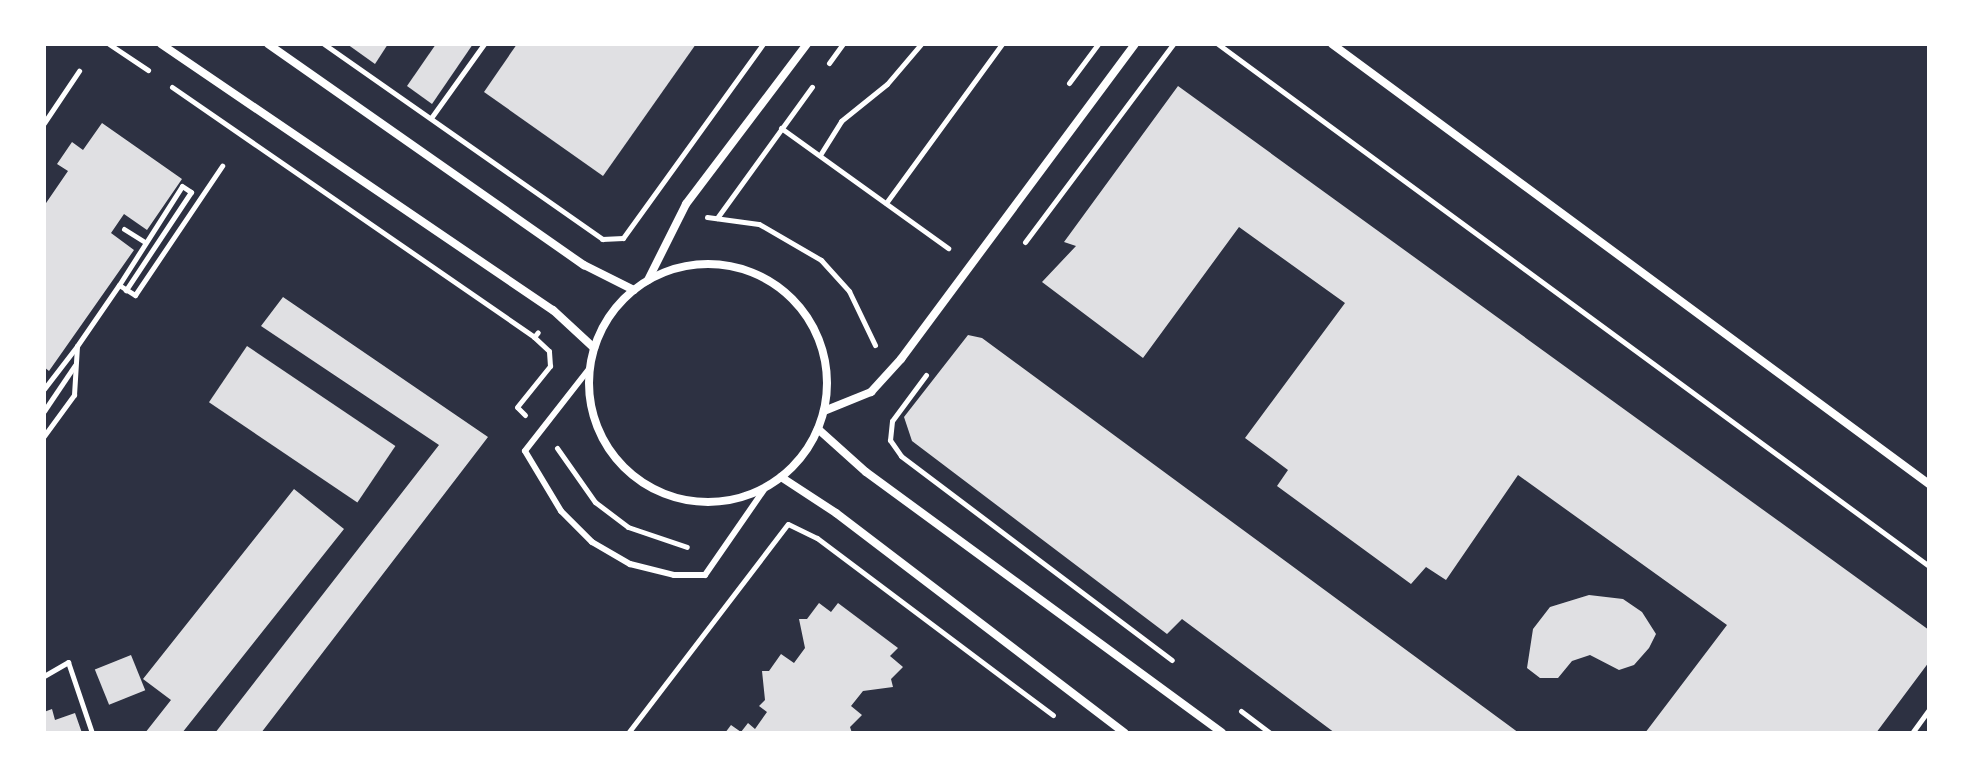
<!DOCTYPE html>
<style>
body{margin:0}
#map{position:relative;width:1973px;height:777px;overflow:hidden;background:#2d3142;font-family:Signika,sans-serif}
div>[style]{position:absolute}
.building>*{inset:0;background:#e0e0e3;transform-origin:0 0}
.path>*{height:5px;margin:-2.5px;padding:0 2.5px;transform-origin:2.5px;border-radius:2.5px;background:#fff}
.service>*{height:6px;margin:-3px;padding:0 3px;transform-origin:3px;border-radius:3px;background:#fff}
.minor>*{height:8px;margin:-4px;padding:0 4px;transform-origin:4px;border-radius:4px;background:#fff}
.minor>.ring{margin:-4px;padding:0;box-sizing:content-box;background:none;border:8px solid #fff;border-radius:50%}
span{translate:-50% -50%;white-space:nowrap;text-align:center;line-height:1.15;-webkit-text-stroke:8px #fff;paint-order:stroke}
.frame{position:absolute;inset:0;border:46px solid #fff;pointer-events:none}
</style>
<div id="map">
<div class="building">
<i style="clip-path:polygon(347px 44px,388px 44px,375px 64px)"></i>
<i style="clip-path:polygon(436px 44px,473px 44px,432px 104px,407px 86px)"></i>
<i style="clip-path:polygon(517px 44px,696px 44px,603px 176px,484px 92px)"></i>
<i style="clip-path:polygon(1178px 86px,1929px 630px,1929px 662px,1876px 733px,1645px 733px,1727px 625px,1518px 475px,1446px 580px,1426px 567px,1411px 584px,1277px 486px,1288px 470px,1245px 438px,1345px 303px,1239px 227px,1143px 358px,1042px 282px,1076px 246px,1064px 242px)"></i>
<i style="clip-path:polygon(102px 123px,182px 179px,147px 230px,124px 214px,111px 233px,134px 250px,49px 371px,44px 367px,44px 206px,68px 171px,57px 164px,72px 142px,83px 150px)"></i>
<i style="clip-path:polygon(283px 297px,488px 437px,261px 733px,215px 733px,439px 445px,261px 326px)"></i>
<i style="clip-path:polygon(968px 335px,982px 338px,1519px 733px,1335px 733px,1182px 619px,1167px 634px,912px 441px,904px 417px)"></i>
<i style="left:247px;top:346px;width:179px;height:68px;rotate:34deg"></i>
<i style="clip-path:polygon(294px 489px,344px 529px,182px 733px,145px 733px,171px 700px,143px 679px)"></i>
<i style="clip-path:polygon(1589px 595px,1623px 599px,1642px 612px,1656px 634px,1649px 648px,1634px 665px,1619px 670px,1590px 655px,1572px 661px,1558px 678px,1540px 678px,1527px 668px,1533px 629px,1550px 607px)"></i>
<i style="clip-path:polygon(819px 603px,831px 612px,838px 603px,898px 648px,890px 656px,903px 667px,891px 679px,893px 687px,863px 691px,851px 706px,862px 715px,850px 727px,852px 733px,725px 733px,731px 725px,741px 732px,748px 723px,755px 729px,767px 712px,759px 706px,765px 700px,762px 671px,769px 671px,781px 654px,794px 663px,805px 648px,799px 619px,807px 619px)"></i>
<i style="left:131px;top:655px;width:38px;height:39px;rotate:68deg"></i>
<i style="clip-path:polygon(52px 709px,55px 720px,75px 713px,82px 733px,44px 733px,44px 712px)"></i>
</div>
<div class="path">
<i style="left:109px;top:44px;width:47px;rotate:33.7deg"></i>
<i style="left:324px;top:44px;width:340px;rotate:35deg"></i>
<i style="left:602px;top:239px;width:21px;rotate:-3deg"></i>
<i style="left:623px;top:238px;width:239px;rotate:-54.2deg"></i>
<i style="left:1218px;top:44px;width:882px;rotate:36.29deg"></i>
<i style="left:829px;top:63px;width:24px;rotate:-54deg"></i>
<i style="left:1069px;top:83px;width:49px;rotate:-53.4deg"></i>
<i style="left:172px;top:87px;width:440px;rotate:34.6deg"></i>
<i style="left:534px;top:337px;width:6px;rotate:-51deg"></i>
<i style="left:431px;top:118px;width:91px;rotate:-54.4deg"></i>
<i style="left:44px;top:123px;width:63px;rotate:-56.1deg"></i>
<i style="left:781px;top:128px;width:206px;rotate:35.7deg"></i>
<i style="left:820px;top:155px;width:40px;rotate:-58deg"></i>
<i style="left:841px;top:121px;width:59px;rotate:-38.8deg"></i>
<i style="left:887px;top:84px;width:52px;rotate:-49.6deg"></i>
<i style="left:886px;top:203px;width:197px;rotate:-53.9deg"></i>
<i style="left:707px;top:217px;width:52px;rotate:7.7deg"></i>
<i style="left:759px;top:224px;width:72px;rotate:30.1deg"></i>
<i style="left:821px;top:260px;width:42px;rotate:47.9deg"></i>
<i style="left:849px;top:291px;width:60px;rotate:64.3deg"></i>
<i style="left:717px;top:218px;width:162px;rotate:-54.1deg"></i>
<i style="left:124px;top:229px;width:25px;rotate:32deg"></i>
<i style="left:1025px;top:242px;width:247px;rotate:-53.2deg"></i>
<i style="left:119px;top:285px;width:117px;rotate:-57.5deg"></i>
<i style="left:182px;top:186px;width:11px;rotate:34deg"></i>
<i style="left:191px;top:192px;width:118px;rotate:123.6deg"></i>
<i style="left:926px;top:375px;width:57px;rotate:126.5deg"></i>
<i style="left:892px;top:421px;width:19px;rotate:96deg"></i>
<i style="left:890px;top:440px;width:19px;rotate:55deg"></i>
<i style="left:901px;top:456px;width:339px;rotate:37deg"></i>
<i style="left:44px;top:389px;width:54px;rotate:-52.5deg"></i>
<i style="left:44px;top:411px;width:55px;rotate:-56deg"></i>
<i style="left:525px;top:415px;width:11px;rotate:-135deg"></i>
<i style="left:517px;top:407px;width:53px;rotate:-51.2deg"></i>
<i style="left:550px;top:366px;width:15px;rotate:-94deg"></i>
<i style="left:549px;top:351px;width:21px;rotate:-137deg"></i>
<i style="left:44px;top:436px;width:51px;rotate:-53.8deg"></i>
<i style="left:74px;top:395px;width:49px;rotate:-86.5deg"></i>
<i style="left:77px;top:346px;width:74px;rotate:-55.5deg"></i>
<i style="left:119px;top:285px;width:19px;rotate:32deg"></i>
<i style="left:135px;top:295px;width:156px;rotate:-56deg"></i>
<i style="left:557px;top:448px;width:66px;rotate:54.9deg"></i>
<i style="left:595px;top:502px;width:41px;rotate:37.1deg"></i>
<i style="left:628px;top:527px;width:62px;rotate:18.7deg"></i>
<i style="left:44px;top:676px;width:28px;rotate:-30deg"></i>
<i style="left:68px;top:662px;width:75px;rotate:71.3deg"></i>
<i style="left:1241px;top:711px;width:36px;rotate:37deg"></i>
<i style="left:628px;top:733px;width:263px;rotate:-52.6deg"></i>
<i style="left:788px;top:524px;width:32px;rotate:26deg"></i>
<i style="left:817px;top:538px;width:295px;rotate:36.9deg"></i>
<i style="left:1912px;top:733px;width:29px;rotate:-54deg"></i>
</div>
<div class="service">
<i style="left:589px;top:369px;width:104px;rotate:128deg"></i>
<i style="left:525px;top:451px;width:70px;rotate:59deg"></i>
<i style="left:561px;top:511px;width:44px;rotate:45deg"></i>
<i style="left:592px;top:542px;width:44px;rotate:30.1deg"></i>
<i style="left:630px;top:564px;width:45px;rotate:14deg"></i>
<i style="left:674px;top:575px;width:31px"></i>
<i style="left:705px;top:575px;width:107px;rotate:-55.3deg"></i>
</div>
<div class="minor">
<i style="left:161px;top:44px;width:474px;rotate:34.2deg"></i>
<i style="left:553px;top:310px;width:56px;rotate:42.8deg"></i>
<i style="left:268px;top:44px;width:386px;rotate:35deg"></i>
<i style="left:584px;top:265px;width:56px;rotate:26.6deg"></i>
<i style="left:1332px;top:44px;width:742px;rotate:36.39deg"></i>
<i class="ring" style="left:589px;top:264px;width:230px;height:230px"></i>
<i style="left:648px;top:280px;width:85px;rotate:-63.4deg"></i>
<i style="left:686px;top:204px;width:201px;rotate:-52.9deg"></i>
<i style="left:824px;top:411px;width:51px;rotate:-22deg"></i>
<i style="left:871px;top:392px;width:45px;rotate:-47.7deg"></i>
<i style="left:901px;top:359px;width:392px;rotate:-53.4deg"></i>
<i style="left:818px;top:429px;width:64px;rotate:41.9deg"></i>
<i style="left:866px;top:472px;width:441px;rotate:36.2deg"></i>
<i style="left:781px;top:477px;width:66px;rotate:33.2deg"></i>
<i style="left:836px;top:513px;width:363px;rotate:37.3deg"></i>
</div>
<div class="frame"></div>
</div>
